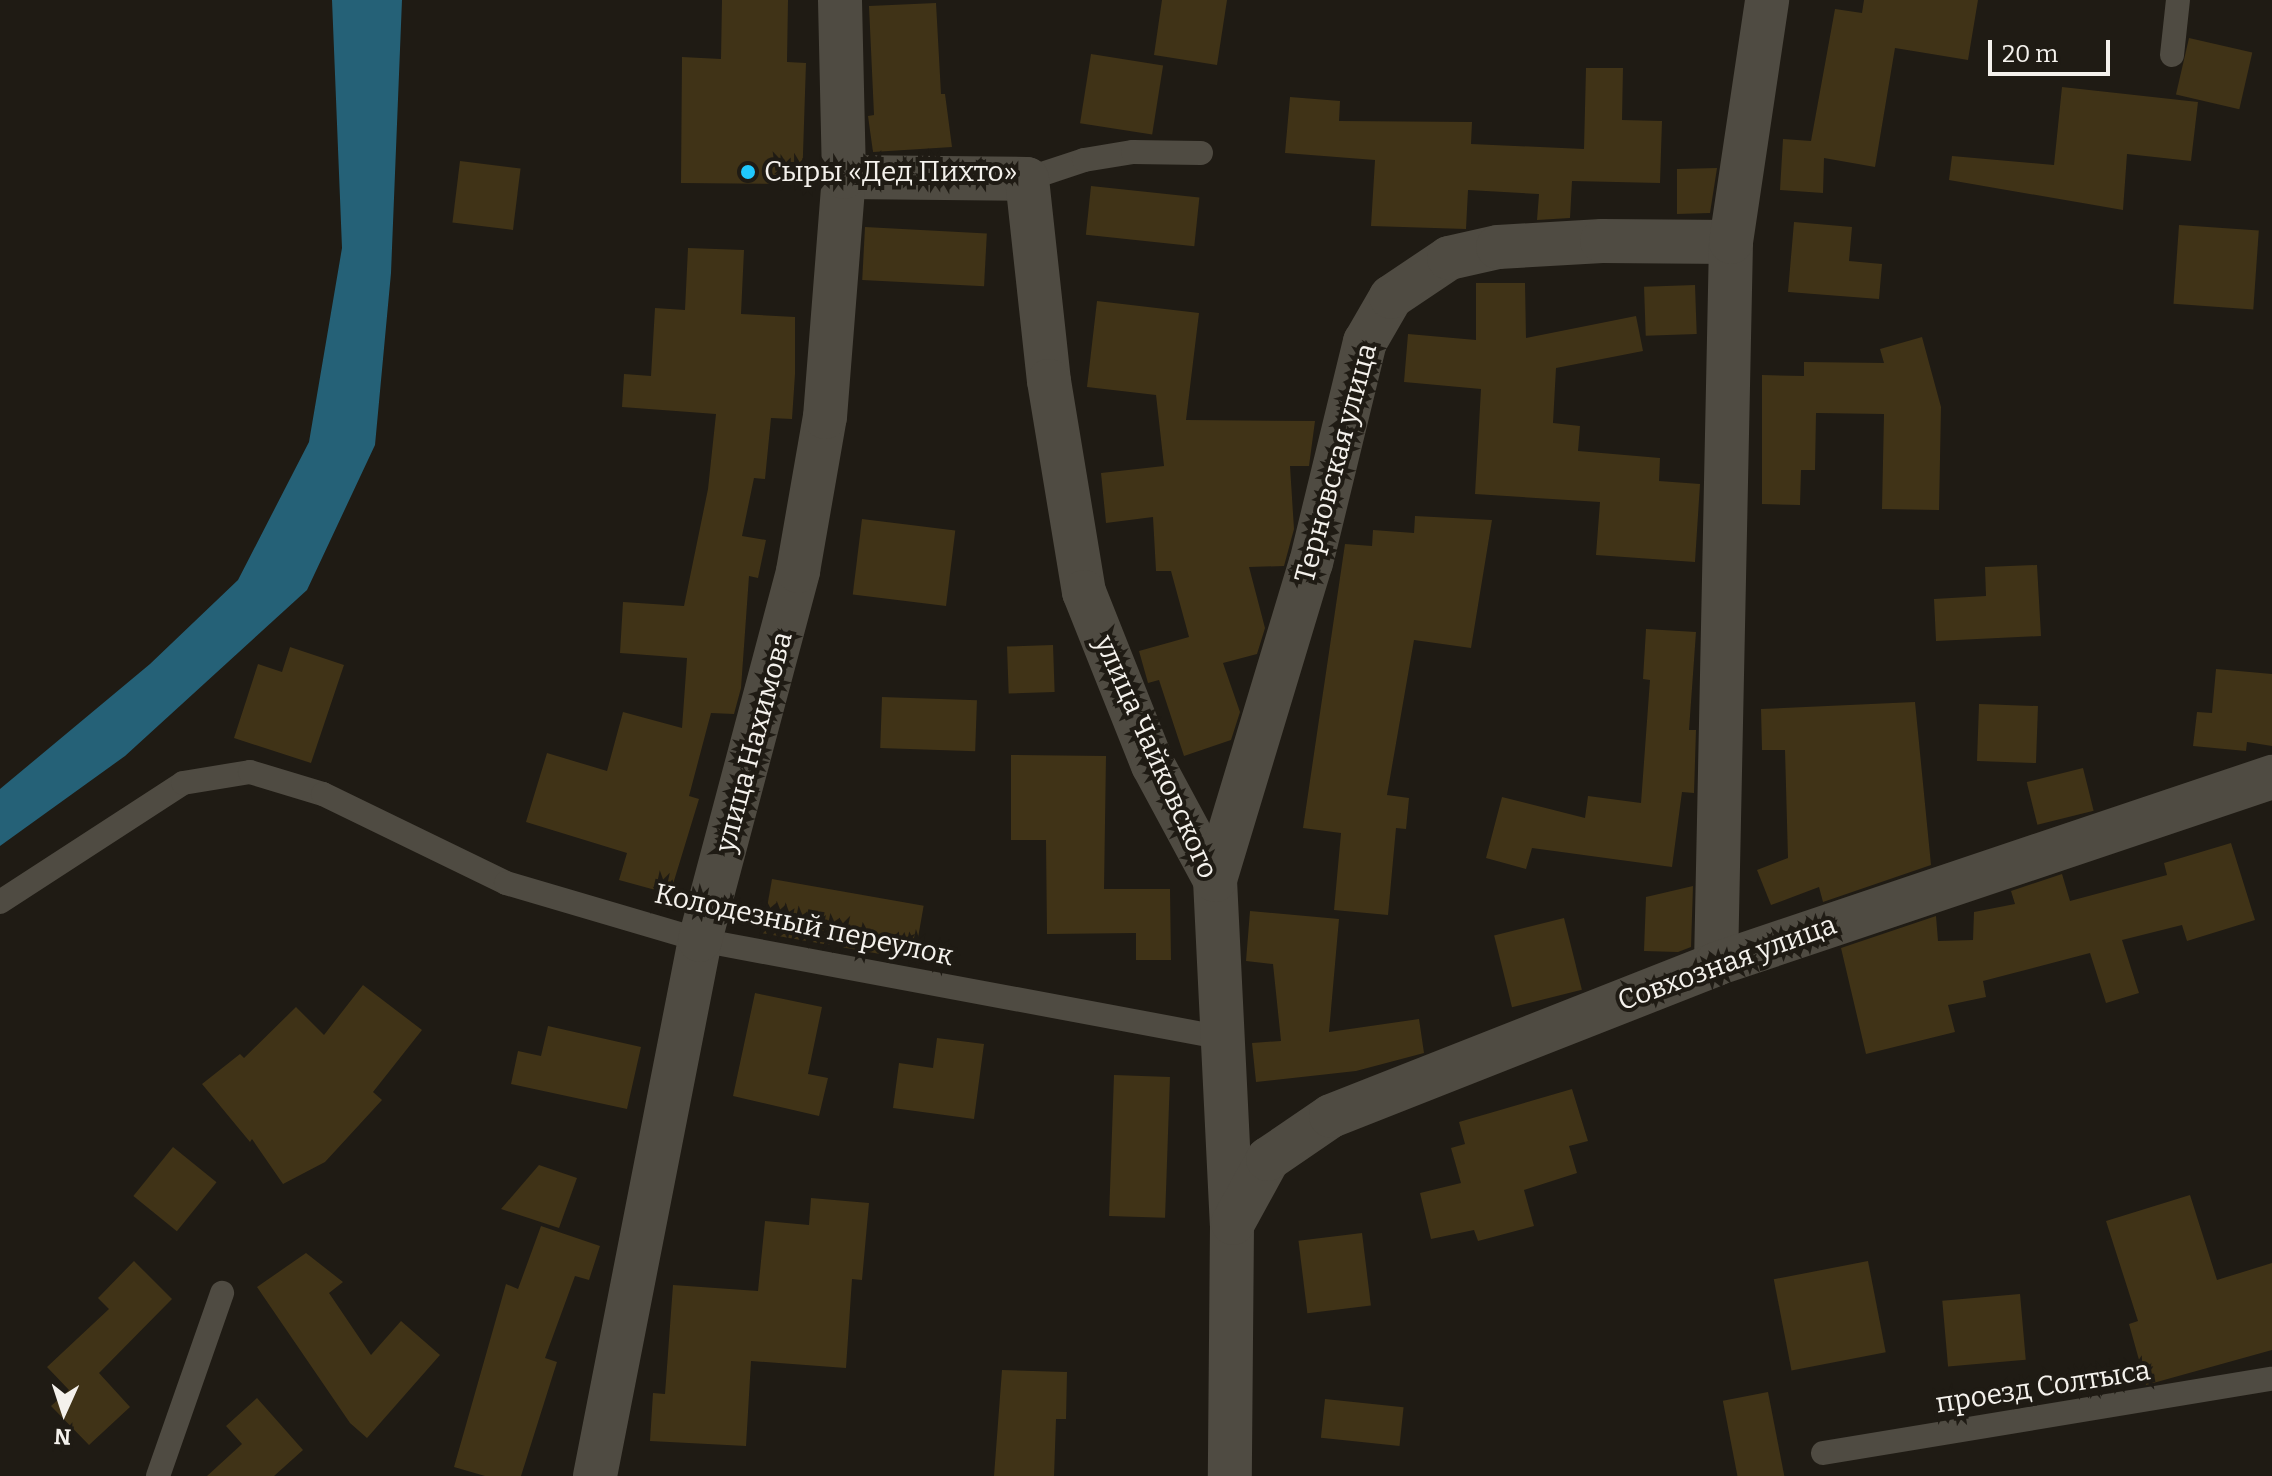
<!DOCTYPE html>
<meta charset="utf-8">
<style>
body{margin:0}
#map{position:relative;width:2272px;height:1476px;overflow:hidden;background:#1f1b14;font-family:Bitter,serif}
div>[style]{position:absolute}
.water>*{inset:0;background:#256177}
.building>*{inset:0;background:#403317;transform-origin:0 0}
.service>*{height:24px;margin:-12px;padding:0 12px;transform-origin:12px;border-radius:12px;background:#4f4b42}
.minor>*{height:44px;margin:-22px;padding:0 22px;transform-origin:22px;border-radius:22px;background:#4f4b42}
.dots>*{width:22px;height:22px;translate:-50% -50%;box-sizing:border-box;border:4px solid #1f1b14;border-radius:50%}
span{translate:-50% -50%;white-space:nowrap;text-align:center;line-height:1.15;-webkit-text-stroke:8px #1f1b14;paint-order:stroke}
.poi-label{font-size:28px;color:#f4f1ec}
.left{translate:0 -50%;text-align:left}
.street-label{font-size:28px;color:#f4f1ec}
.north{position:absolute;left:24px;top:1372px;width:80px;height:80px;-webkit-text-stroke:6px #1f1b14;paint-order:stroke;rotate:183deg;font-size:22px;font-weight:700;line-height:32px;text-align:center;color:#f4f1ec}
.north::after{content:'';display:block;margin:auto;width:28px;height:36px;background:#f4f1ec;clip-path:polygon(50% 0,100% 100%,50% 72%,0 100%)}
.scale{position:absolute;left:1988px;top:40px;width:122px;height:36px;box-sizing:border-box;border:4px solid #f4f1ec;border-top:0;padding-left:10px;font-size:24px;line-height:28px;white-space:nowrap;color:#f4f1ec;-webkit-text-stroke:6px #1f1b14;paint-order:stroke}
</style>
<div id="map">
<div class="water">
<i style="clip-path:polygon(332px 0,402px 0,391px 273px,375px 445px,307px 590px,125px 756px,0 846px,0 789px,150px 664px,238px 580px,309px 442px,342px 248px)"></i>
</div>
<div class="building">
<i style="clip-path:polygon(722px 0,788px 0,787px 62px,806px 63px,802px 184px,681px 183px,682px 57px,721px 59px)"></i>
<i style="clip-path:polygon(1162px 0,1227px 0,1217px 65px,1154px 55px)"></i>
<i style="clip-path:polygon(1864px 0,1978px 0,1968px 60px,1895px 48px,1875px 167px,1824px 158px,1823px 193px,1780px 190px,1783px 139px,1811px 141px,1835px 9px,1862px 13px)"></i>
<i style="clip-path:polygon(936px 3px,941px 94px,945px 94px,952px 147px,873px 152px,868px 116px,874px 115px,869px 6px)"></i>
<i style="left:2189px;top:38px;width:65px;height:58px;rotate:13deg"></i>
<i style="left:1091px;top:54px;width:73px;height:70px;rotate:9deg"></i>
<i style="clip-path:polygon(1586px 68px,1623px 68px,1622px 120px,1662px 121px,1660px 183px,1572px 181px,1570px 218px,1537px 220px,1539px 194px,1468px 190px,1466px 229px,1371px 226px,1375px 160px,1285px 153px,1290px 97px,1340px 101px,1339px 121px,1472px 122px,1471px 144px,1584px 149px)"></i>
<i style="clip-path:polygon(2062px 87px,2198px 102px,2191px 161px,2127px 154px,2123px 210px,1949px 180px,1952px 156px,2054px 165px)"></i>
<i style="left:460px;top:161px;width:61px;height:62px;rotate:7deg"></i>
<i style="clip-path:polygon(1717px 168px,1710px 213px,1677px 214px,1677px 169px)"></i>
<i style="left:1091px;top:186px;width:109px;height:49px;rotate:6deg"></i>
<i style="clip-path:polygon(1794px 222px,1852px 227px,1849px 261px,1882px 264px,1879px 299px,1788px 292px)"></i>
<i style="left:2179px;top:225px;width:80px;height:79px;rotate:4deg"></i>
<i style="left:865px;top:227px;width:122px;height:53px;rotate:3deg"></i>
<i style="clip-path:polygon(688px 248px,744px 250px,741px 314px,795px 317px,795px 374px,792px 419px,771px 418px,765px 479px,754px 478px,742px 536px,766px 540px,758px 578px,749px 576px,741px 688px,734px 714px,711px 713px,689px 796px,699px 799px,670px 894px,619px 880px,627px 853px,526px 822px,547px 753px,607px 771px,623px 712px,682px 728px,687px 658px,620px 653px,623px 602px,684px 606px,708px 489px,716px 414px,622px 407px,624px 374px,651px 376px,655px 308px,685px 310px)"></i>
<i style="clip-path:polygon(1476px 283px,1525px 283px,1526px 338px,1636px 316px,1643px 351px,1556px 368px,1553px 423px,1580px 426px,1578px 451px,1660px 458px,1659px 481px,1700px 484px,1695px 562px,1596px 555px,1600px 502px,1475px 494px,1481px 389px,1404px 382px,1408px 334px,1476px 340px)"></i>
<i style="left:1695px;top:285px;width:49px;height:51px;rotate:88deg"></i>
<i style="clip-path:polygon(1097px 301px,1199px 313px,1186px 420px,1315px 421px,1309px 466px,1290px 466px,1294px 529px,1284px 566px,1249px 567px,1265px 628px,1257px 654px,1223px 663px,1240px 712px,1231px 740px,1184px 756px,1159px 680px,1148px 683px,1139px 651px,1189px 637px,1171px 571px,1156px 571px,1153px 517px,1106px 523px,1101px 473px,1164px 466px,1156px 395px,1087px 387px)"></i>
<i style="clip-path:polygon(1922px 337px,1941px 407px,1939px 510px,1882px 509px,1884px 414px,1816px 413px,1815px 470px,1801px 470px,1800px 505px,1762px 504px,1762px 375px,1804px 376px,1804px 362px,1884px 363px,1880px 349px)"></i>
<i style="clip-path:polygon(1415px 516px,1492px 520px,1471px 648px,1414px 640px,1387px 795px,1409px 798px,1406px 829px,1396px 828px,1388px 915px,1334px 910px,1341px 833px,1303px 828px,1345px 544px,1372px 546px,1373px 530px,1414px 533px)"></i>
<i style="left:862px;top:519px;width:94px;height:76px;rotate:7deg"></i>
<i style="clip-path:polygon(2037px 565px,2041px 636px,1936px 641px,1934px 599px,1986px 596px,1985px 567px)"></i>
<i style="clip-path:polygon(1646px 629px,1696px 632px,1689px 730px,1696px 730px,1694px 793px,1682px 792px,1672px 867px,1532px 848px,1526px 869px,1486px 858px,1502px 797px,1585px 818px,1588px 796px,1641px 803px,1650px 680px,1643px 679px)"></i>
<i style="left:1053px;top:645px;width:47px;height:46px;rotate:88deg"></i>
<i style="clip-path:polygon(290px 647px,344px 665px,311px 763px,234px 738px,258px 664px,282px 672px)"></i>
<i style="clip-path:polygon(2216px 669px,2272px 674px,2272px 746px,2247px 742px,2246px 751px,2193px 746px,2197px 712px,2212px 713px)"></i>
<i style="left:882px;top:697px;width:95px;height:51px;rotate:2deg"></i>
<i style="clip-path:polygon(1915px 702px,1931px 865px,1823px 902px,1819px 887px,1771px 905px,1757px 870px,1788px 858px,1785px 750px,1762px 750px,1761px 709px)"></i>
<i style="left:1979px;top:704px;width:59px;height:57px;rotate:2deg"></i>
<i style="clip-path:polygon(1011px 755px,1106px 756px,1104px 889px,1170px 889px,1171px 960px,1136px 960px,1136px 933px,1047px 934px,1046px 840px,1011px 840px)"></i>
<i style="left:2083px;top:768px;width:44px;height:58px;rotate:76deg"></i>
<i style="clip-path:polygon(2231px 843px,2255px 920px,2187px 941px,2182px 925px,2122px 940px,2139px 993px,2106px 1003px,2090px 953px,1983px 981px,1986px 997px,1948px 1005px,1955px 1032px,1866px 1054px,1841px 948px,1936px 916px,1938px 941px,1973px 940px,1974px 912px,2015px 904px,2011px 891px,2062px 874px,2070px 901px,2167px 875px,2164px 863px)"></i>
<i style="left:772px;top:879px;width:154px;height:55px;rotate:10deg"></i>
<i style="clip-path:polygon(1693px 886px,1691px 947px,1678px 952px,1644px 951px,1646px 897px)"></i>
<i style="clip-path:polygon(1250px 911px,1339px 919px,1329px 1032px,1419px 1019px,1424px 1053px,1356px 1071px,1256px 1082px,1252px 1043px,1281px 1041px,1273px 964px,1246px 961px)"></i>
<i style="left:1564px;top:918px;width:74px;height:72px;rotate:76deg"></i>
<i style="clip-path:polygon(363px 985px,422px 1030px,373px 1092px,382px 1100px,325px 1162px,283px 1184px,252px 1139px,250px 1142px,202px 1084px,240px 1054px,244px 1058px,296px 1007px,324px 1035px)"></i>
<i style="clip-path:polygon(755px 993px,822px 1007px,808px 1074px,828px 1078px,819px 1116px,733px 1096px)"></i>
<i style="clip-path:polygon(548px 1026px,641px 1047px,627px 1109px,511px 1084px,518px 1051px,541px 1056px)"></i>
<i style="clip-path:polygon(937px 1038px,984px 1044px,974px 1119px,893px 1108px,899px 1063px,933px 1068px)"></i>
<i style="left:1114px;top:1075px;width:56px;height:141px;rotate:2deg"></i>
<i style="clip-path:polygon(1572px 1089px,1588px 1141px,1569px 1146px,1577px 1173px,1524px 1190px,1534px 1226px,1478px 1241px,1474px 1230px,1431px 1239px,1420px 1193px,1461px 1183px,1451px 1148px,1465px 1144px,1459px 1122px)"></i>
<i style="left:173px;top:1147px;width:56px;height:63px;rotate:39deg"></i>
<i style="clip-path:polygon(539px 1165px,577px 1178px,559px 1228px,501px 1209px)"></i>
<i style="clip-path:polygon(2190px 1195px,2217px 1280px,2272px 1263px,2272px 1350px,2146px 1385px,2129px 1324px,2138px 1321px,2106px 1221px)"></i>
<i style="clip-path:polygon(811px 1198px,869px 1203px,862px 1280px,852px 1279px,846px 1368px,751px 1361px,746px 1446px,650px 1441px,653px 1393px,665px 1394px,673px 1285px,758px 1291px,765px 1221px,809px 1225px)"></i>
<i style="clip-path:polygon(541px 1226px,600px 1246px,589px 1280px,575px 1276px,545px 1358px,557px 1362px,521px 1476px,485px 1476px,454px 1467px,506px 1284px,518px 1289px)"></i>
<i style="left:1362px;top:1233px;width:73px;height:64px;rotate:83deg"></i>
<i style="clip-path:polygon(306px 1253px,343px 1282px,329px 1293px,371px 1355px,401px 1321px,440px 1355px,367px 1438px,350px 1423px,257px 1287px)"></i>
<i style="clip-path:polygon(134px 1261px,172px 1299px,99px 1373px,130px 1407px,89px 1445px,51px 1406px,69px 1390px,47px 1367px,109px 1309px,98px 1298px)"></i>
<i style="left:1868px;top:1261px;width:93px;height:96px;rotate:79deg"></i>
<i style="left:2020px;top:1294px;width:66px;height:78px;rotate:85deg"></i>
<i style="clip-path:polygon(1002px 1370px,1067px 1372px,1066px 1419px,1056px 1419px,1054px 1476px,994px 1476px)"></i>
<i style="left:1768px;top:1392px;width:86px;height:46px;rotate:79deg"></i>
<i style="clip-path:polygon(257px 1398px,303px 1450px,274px 1476px,207px 1476px,242px 1444px,226px 1426px)"></i>
<i style="left:1325px;top:1399px;width:79px;height:39px;rotate:6deg"></i>
</div>
<div class="service">
<i style="left:2172px;top:55px;width:55px;rotate:-83.8deg"></i>
<i style="left:1027px;top:179px;width:60px;rotate:-18.4deg"></i>
<i style="left:1084px;top:160px;width:50px;rotate:-9.3deg"></i>
<i style="left:1133px;top:152px;width:68px;rotate:0.8deg"></i>
<i style="left:0;top:902px;width:218px;rotate:-33deg"></i>
<i style="left:183px;top:783px;width:68px;rotate:-9.3deg"></i>
<i style="left:250px;top:772px;width:76px;rotate:16.8deg"></i>
<i style="left:323px;top:794px;width:203px;rotate:25.9deg"></i>
<i style="left:506px;top:883px;width:202px;rotate:16.4deg"></i>
<i style="left:700px;top:940px;width:533px;rotate:10.59deg"></i>
<i style="left:1823px;top:1453px;width:455px;rotate:-9.4deg"></i>
<i style="left:158px;top:1476px;width:194px;rotate:-70.7deg"></i>
</div>
<div class="minor">
<i style="left:844px;top:177px;width:183px;rotate:0.6deg"></i>
<i style="left:1027px;top:179px;width:203px;rotate:83.8deg"></i>
<i style="left:1049px;top:381px;width:214px;rotate:80.6deg"></i>
<i style="left:1084px;top:592px;width:186px;rotate:68.3deg"></i>
<i style="left:1153px;top:765px;width:131px;rotate:61.7deg"></i>
<i style="left:1215px;top:880px;width:345px;rotate:87.2deg"></i>
<i style="left:1232px;top:1225px;width:251px;rotate:90.5deg"></i>
<i style="left:1215px;top:880px;width:331px;rotate:-73.2deg"></i>
<i style="left:1311px;top:563px;width:228px;rotate:-76.3deg"></i>
<i style="left:1365px;top:342px;width:52px;rotate:-60deg"></i>
<i style="left:1391px;top:297px;width:70px;rotate:-33.9deg"></i>
<i style="left:1449px;top:258px;width:50px;rotate:-12.7deg"></i>
<i style="left:1498px;top:247px;width:104px;rotate:-3.3deg"></i>
<i style="left:1602px;top:241px;width:129px;rotate:0.4deg"></i>
<i style="left:1716px;top:964px;width:722px;rotate:-88.81deg"></i>
<i style="left:1731px;top:242px;width:245px;rotate:-81.5deg"></i>
<i style="left:1233px;top:1223px;width:73px;rotate:-61.3deg"></i>
<i style="left:1268px;top:1159px;width:76px;rotate:-34.3deg"></i>
<i style="left:1331px;top:1116px;width:414px;rotate:-21.5deg"></i>
<i style="left:1716px;top:964px;width:587px;rotate:-18.59deg"></i>
<i style="left:595px;top:1476px;width:546px;rotate:-78.92deg"></i>
<i style="left:700px;top:940px;width:382px;rotate:-75.1deg"></i>
<i style="left:798px;top:571px;width:156px;rotate:-80.1deg"></i>
<i style="left:825px;top:417px;width:241px;rotate:-85.5deg"></i>
<i style="left:844px;top:177px;width:177px;rotate:-91.3deg"></i>
</div>
<div class="dots">
<i style="left:748px;top:172px;background:#20c9fd"></i>
</div>
<div class="poi-label">
<span class="left" style="left:764px;top:172px">Сыры «Дед Пихто»</span>
</div>
<div class="street-label">
<span style="left:1336px;top:463px;rotate:-75deg">Терновская улица</span>
<span style="left:754px;top:742px;rotate:-75deg">улица Нахимова</span>
<span style="left:1156px;top:757px;rotate:66deg">улица Чайковского</span>
<span style="left:804px;top:925px;rotate:12deg">Колодезный переулок</span>
<span style="left:1727px;top:963px;rotate:-20deg">Совхозная улица</span>
<span style="left:2043px;top:1387px;rotate:-9deg">проезд Солтыса</span>
</div>
<div class="north">N</div>
<div class="scale">20 m</div>
</div>
